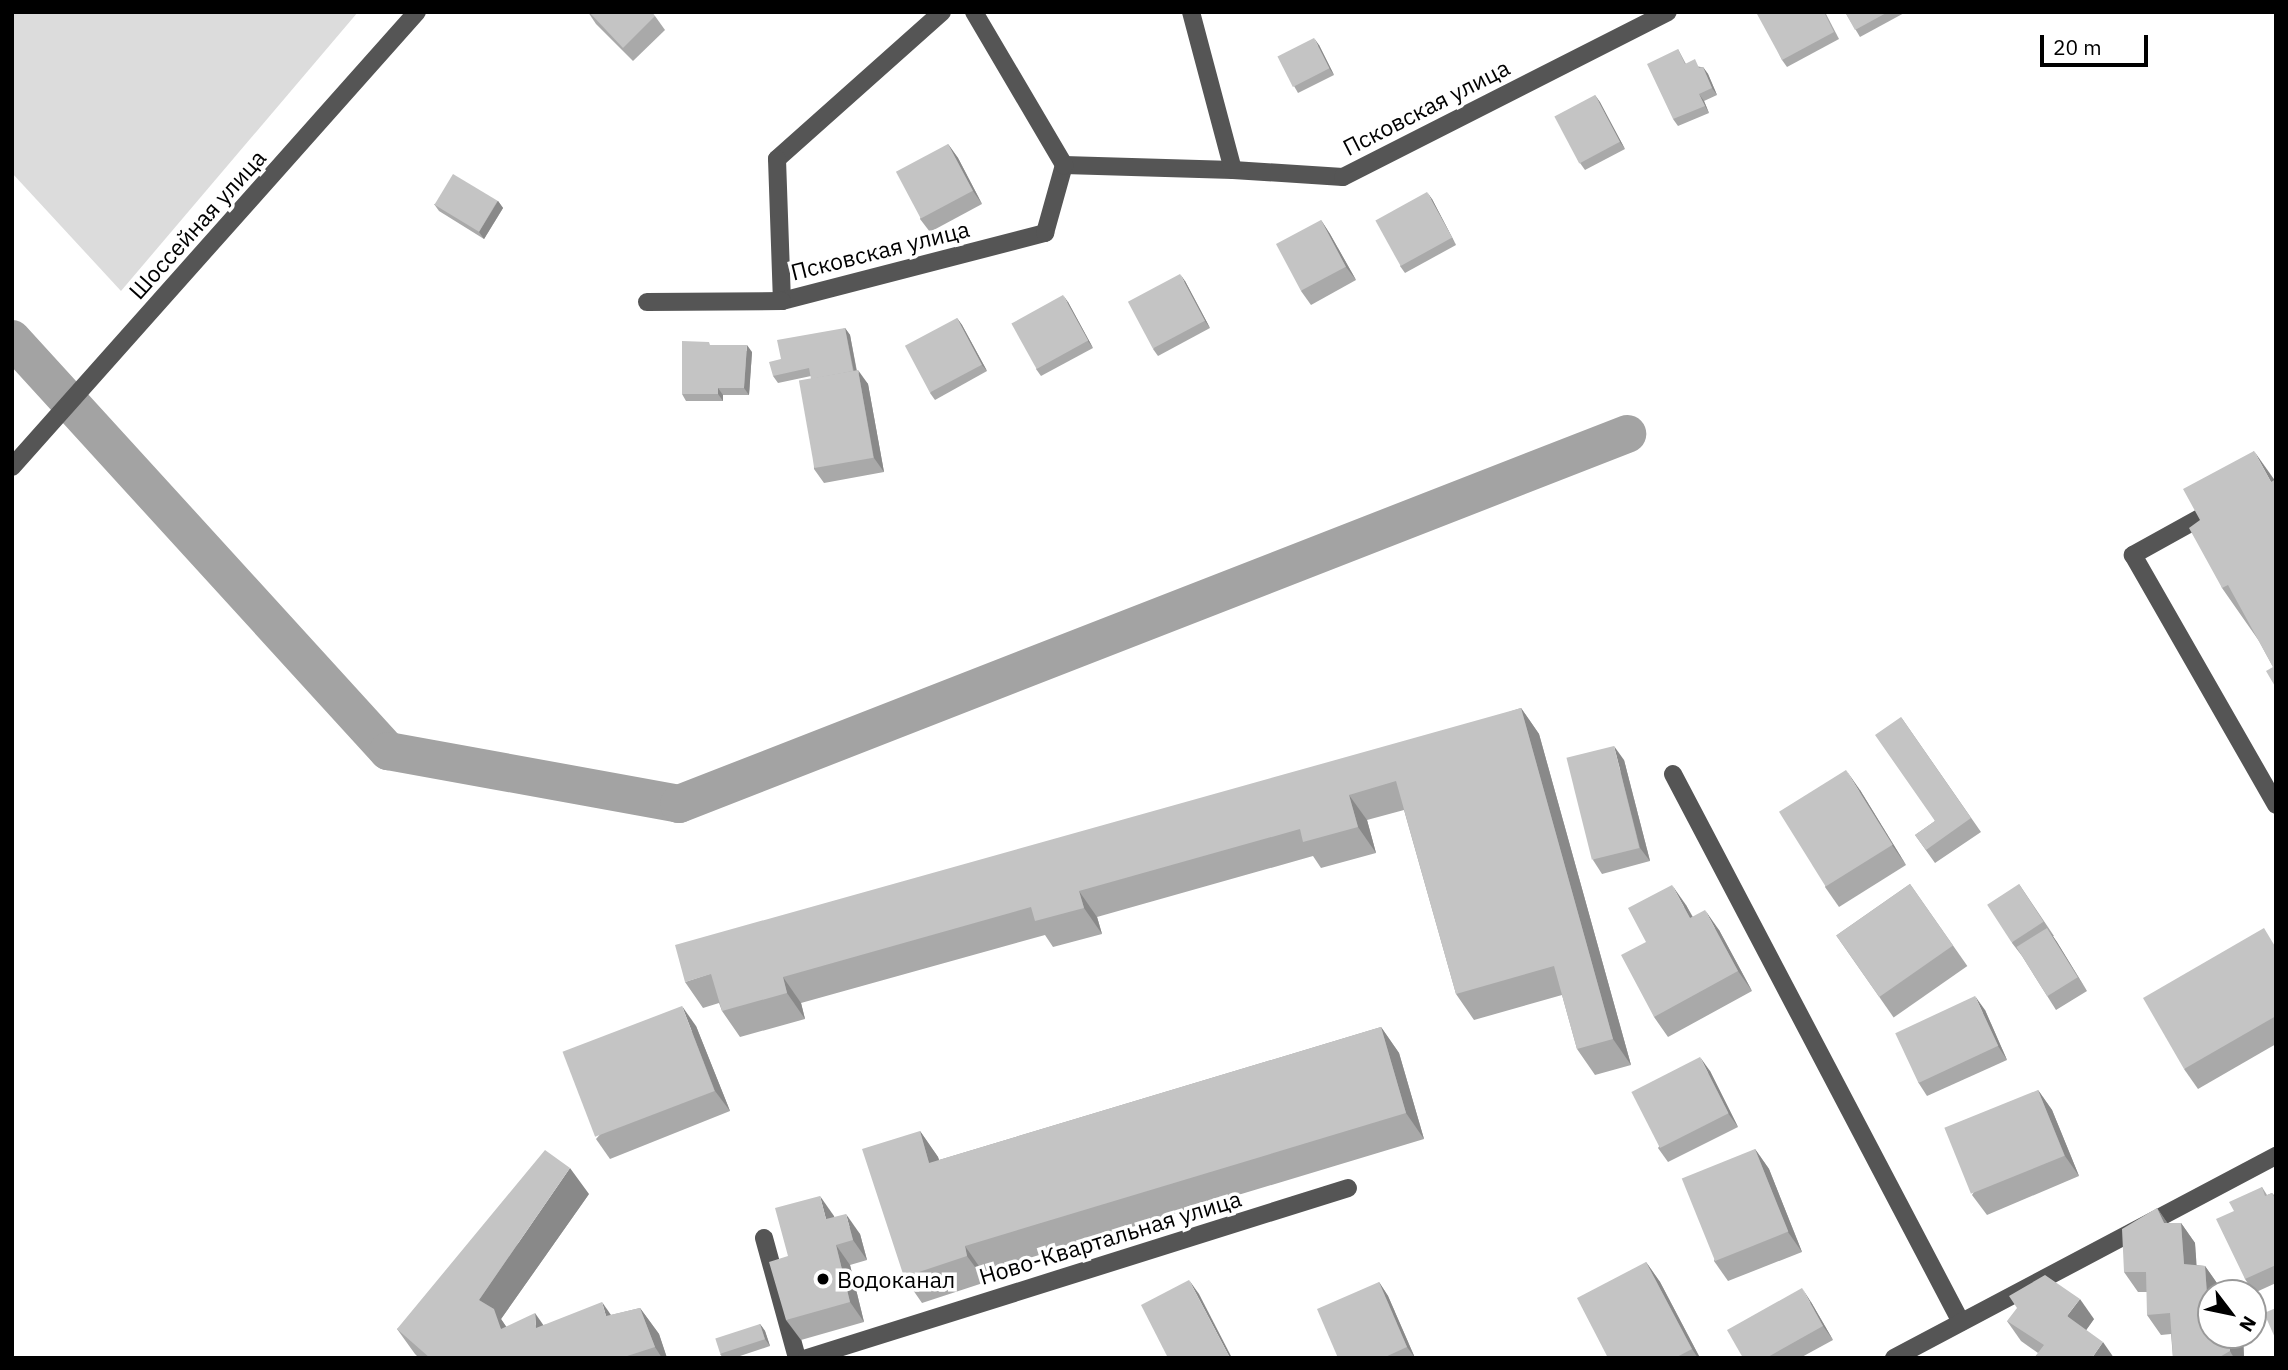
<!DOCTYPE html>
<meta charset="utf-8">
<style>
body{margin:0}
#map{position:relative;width:2288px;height:1370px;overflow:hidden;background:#fff;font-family:"IBM Plex Sans",sans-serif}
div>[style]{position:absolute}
.green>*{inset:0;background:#dcdcdc}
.canal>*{height:38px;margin:-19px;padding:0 19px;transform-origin:19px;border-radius:19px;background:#a3a3a3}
.minor>*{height:18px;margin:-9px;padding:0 9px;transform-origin:9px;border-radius:9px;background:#555}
.wall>*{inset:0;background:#a9a9a9;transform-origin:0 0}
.shaded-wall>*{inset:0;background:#898989}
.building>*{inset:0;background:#c4c4c4;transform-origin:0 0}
.dots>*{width:19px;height:19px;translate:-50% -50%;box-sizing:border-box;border:4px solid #fff;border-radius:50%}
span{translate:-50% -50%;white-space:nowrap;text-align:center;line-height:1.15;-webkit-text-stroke:7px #fff;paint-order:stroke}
.street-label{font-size:23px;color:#000}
.poi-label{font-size:23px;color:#000}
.left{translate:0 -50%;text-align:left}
.frame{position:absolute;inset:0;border:14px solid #000;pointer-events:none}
.north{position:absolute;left:2197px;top:1279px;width:70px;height:70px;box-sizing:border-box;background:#fff;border:2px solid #999;border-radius:50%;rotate:122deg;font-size:19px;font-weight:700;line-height:28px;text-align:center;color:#000}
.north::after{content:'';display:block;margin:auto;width:24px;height:32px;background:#000;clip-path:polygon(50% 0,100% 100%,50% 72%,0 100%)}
.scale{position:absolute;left:2040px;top:35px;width:108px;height:32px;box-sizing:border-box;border:4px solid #000;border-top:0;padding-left:9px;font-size:21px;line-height:24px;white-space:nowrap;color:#000;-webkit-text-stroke:5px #fff;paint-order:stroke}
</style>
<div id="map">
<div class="green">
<i style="clip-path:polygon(12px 12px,358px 12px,121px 291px,12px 173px)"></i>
</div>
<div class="canal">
<i style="left:12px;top:339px;width:558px;rotate:47.62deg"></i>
<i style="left:388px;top:751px;width:296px;rotate:10.3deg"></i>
<i style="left:679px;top:804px;width:1018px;rotate:-21.32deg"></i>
</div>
<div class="minor">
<i style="left:942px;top:12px;width:221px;rotate:138.3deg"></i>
<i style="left:777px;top:159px;width:142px;rotate:88deg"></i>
<i style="left:782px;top:301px;width:272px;rotate:-14.5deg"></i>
<i style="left:1045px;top:233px;width:71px;rotate:-74.4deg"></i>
<i style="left:1064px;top:165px;width:169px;rotate:1.7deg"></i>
<i style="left:1233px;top:170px;width:110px;rotate:3.6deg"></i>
<i style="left:1343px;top:177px;width:364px;rotate:-26.9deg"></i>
<i style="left:974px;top:12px;width:178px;rotate:59.5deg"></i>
<i style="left:1191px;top:12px;width:163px;rotate:75.1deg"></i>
<i style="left:647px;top:302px;width:135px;rotate:-0.4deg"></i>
<i style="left:12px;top:467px;width:609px;rotate:-48.33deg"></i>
<i style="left:2207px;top:514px;width:85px;rotate:151deg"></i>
<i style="left:2133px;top:555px;width:288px;rotate:60.2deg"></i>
<i style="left:1673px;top:774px;width:619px;rotate:62.28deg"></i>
<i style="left:764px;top:1238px;width:124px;rotate:74.6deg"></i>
<i style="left:807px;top:1358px;width:567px;rotate:-17.44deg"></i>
<i style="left:1894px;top:1358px;width:432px;rotate:-27.9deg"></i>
</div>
<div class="wall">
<i style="clip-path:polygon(588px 12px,655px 16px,665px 30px,633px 61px,596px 24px)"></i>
<i style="clip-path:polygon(1760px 12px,1825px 12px,1839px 39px,1787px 67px,1782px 60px)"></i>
<i style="clip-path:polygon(1845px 12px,1906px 12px,1860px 37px)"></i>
<i style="clip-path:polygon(1319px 45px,1334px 75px,1298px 93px,1294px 86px)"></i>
<i style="clip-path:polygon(1678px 49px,1686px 64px,1701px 67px,1703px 67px,1708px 74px,1717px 95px,1704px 101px,1709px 113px,1678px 126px,1673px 119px)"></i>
<i style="clip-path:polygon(1595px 95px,1625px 149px,1585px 170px,1580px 163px)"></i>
<i style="clip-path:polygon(948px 144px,958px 158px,982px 204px,930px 232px,920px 219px)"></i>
<i style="clip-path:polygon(1432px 199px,1456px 245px,1405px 273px,1400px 266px)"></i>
<i style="clip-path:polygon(498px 201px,503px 208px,484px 239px,439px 211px,434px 204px)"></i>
<i style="clip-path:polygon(1321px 220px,1330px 234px,1356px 280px,1311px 305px,1301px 291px)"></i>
<i style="clip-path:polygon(1185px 281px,1210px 328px,1158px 356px,1153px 349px)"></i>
<i style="clip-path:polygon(1068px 302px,1093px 348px,1041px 376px,1036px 369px)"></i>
<i style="clip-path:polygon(957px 318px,962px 325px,987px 371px,935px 400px,930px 393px)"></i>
<i style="clip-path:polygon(845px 328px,850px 335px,857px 371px,868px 384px,884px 472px,824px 483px,814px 469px,811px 376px,778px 383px,773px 376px,781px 359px)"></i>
<i style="clip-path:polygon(711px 345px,752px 352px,749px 395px,723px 395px,723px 401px,686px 401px,682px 394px)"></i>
<i style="clip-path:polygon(2254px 451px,2273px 667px,2259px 641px,2222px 588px,2200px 520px)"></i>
<i style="clip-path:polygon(1521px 708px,1539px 734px,1631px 1065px,1595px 1075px,1577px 1049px,1562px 995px,1474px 1020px,1456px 994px,1404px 810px,1367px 820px,1376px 853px,1321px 868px,1313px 856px,1097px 917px,1102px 934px,1053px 947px,1045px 935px,801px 1003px,805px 1019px,740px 1037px,722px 1011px,719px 1003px,703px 1008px,685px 982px)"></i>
<i style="clip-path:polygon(1901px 717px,1981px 832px,1935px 863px,1915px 835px,1935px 821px)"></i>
<i style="clip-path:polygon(1624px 760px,1650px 861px,1602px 874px,1593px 860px)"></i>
<i style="clip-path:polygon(1860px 790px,1906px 865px,1839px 907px,1825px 887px)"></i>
<i style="left:1910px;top:884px;width:100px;height:90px;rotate:55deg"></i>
<i style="clip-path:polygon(2019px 884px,2054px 936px,2053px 936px,2087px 991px,2056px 1010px,2022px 956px,2012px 943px)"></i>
<i style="clip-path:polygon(1686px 905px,1693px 917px,1719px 930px,1752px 991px,1668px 1037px,1654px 1017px,1646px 942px)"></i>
<i style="clip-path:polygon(2276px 944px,2276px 1044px,2198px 1089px,2184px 1069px)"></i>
<i style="clip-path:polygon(1985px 1010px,2007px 1060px,1927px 1096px,1918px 1082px)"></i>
<i style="clip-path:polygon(696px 1026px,730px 1111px,610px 1159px,596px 1139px)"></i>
<i style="clip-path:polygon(1381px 1027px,1399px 1053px,1424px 1139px,983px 1272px,986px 1282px,922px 1303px,904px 1277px,920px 1131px,938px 1157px,939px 1160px)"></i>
<i style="clip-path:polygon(1710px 1071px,1738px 1127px,1668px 1162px,1658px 1148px)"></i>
<i style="clip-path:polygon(2038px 1090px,2052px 1110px,2079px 1176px,1987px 1215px,1972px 1195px)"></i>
<i style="clip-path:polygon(1755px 1149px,1769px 1169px,1802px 1252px,1728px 1281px,1714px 1261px)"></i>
<i style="clip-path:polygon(2262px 1187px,2267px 1195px,2272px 1193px,2276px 1197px,2276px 1283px,2254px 1293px,2245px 1279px,2234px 1211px)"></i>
<i style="clip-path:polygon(589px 1194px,501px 1319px,506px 1327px,543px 1325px,611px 1315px,640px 1308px,659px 1334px,667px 1358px,419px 1358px,415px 1354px,397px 1329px)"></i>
<i style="clip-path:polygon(2157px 1208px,2167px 1223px,2181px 1223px,2195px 1243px,2196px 1265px,2205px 1266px,2219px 1286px,2220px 1293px,2211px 1293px,2211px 1335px,2243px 1335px,2244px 1358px,2173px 1358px,2171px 1334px,2161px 1335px,2147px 1315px,2147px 1292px,2138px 1292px,2124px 1272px)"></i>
<i style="clip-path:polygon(834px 1217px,860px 1234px,867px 1260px,850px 1265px,864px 1322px,801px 1340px,786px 1320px,788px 1256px)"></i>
<i style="clip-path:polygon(1646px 1262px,1660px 1282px,1700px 1358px,1608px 1358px)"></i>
<i style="clip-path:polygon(1379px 1282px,1388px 1296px,1415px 1358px,1338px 1358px)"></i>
<i style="clip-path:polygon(1811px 1302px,1833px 1340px,1800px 1358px,1743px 1358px)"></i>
<i style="clip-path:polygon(2094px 1319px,2086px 1330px,2038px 1353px,2021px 1341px,2007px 1321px)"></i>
<i style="clip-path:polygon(760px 1324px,765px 1331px,770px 1346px,734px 1358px,723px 1358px,720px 1354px)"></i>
</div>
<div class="shaded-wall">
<i style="clip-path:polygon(1314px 38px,1319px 45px,1334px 75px,1329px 68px)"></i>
<i style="clip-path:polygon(1703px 67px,1708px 74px,1717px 95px,1712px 88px)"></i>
<i style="clip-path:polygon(1699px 94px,1704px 101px,1709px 113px,1705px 106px)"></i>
<i style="clip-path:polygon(1595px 95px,1600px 102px,1625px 149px,1620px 142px)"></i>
<i style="clip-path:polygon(948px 144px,958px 158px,982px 204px,973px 191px)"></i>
<i style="clip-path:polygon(1427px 192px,1432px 199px,1456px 245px,1452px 238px)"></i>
<i style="clip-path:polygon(498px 201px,503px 208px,484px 239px,479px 232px)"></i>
<i style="clip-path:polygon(1321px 220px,1330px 234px,1356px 280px,1346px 267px)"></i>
<i style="clip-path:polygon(1180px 274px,1185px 281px,1210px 328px,1205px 321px)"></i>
<i style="clip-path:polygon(1063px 295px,1068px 302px,1093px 348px,1088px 341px)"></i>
<i style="clip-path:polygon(957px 318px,962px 325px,987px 371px,982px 365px)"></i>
<i style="clip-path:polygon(845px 328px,850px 335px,858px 379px,854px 372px)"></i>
<i style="clip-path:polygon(747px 345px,752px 352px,749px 395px,744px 388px)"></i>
<i style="clip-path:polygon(858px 370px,868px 384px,884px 472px,874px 458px)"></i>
<i style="clip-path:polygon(718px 388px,723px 395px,723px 401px,718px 394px)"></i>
<i style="clip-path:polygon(2254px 451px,2276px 482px,2271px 482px)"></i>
<i style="clip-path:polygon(1521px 708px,1539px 734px,1631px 1065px,1613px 1039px)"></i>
<i style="clip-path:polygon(1614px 746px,1624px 760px,1650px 861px,1640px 848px)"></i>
<i style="clip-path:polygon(1846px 770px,1860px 790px,1906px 865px,1892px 845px)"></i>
<i style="clip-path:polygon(1349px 795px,1367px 820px,1376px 853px,1358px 827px)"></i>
<i style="clip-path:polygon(1672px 885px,1686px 905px,1704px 939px,1690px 918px)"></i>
<i style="clip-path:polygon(1079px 891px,1097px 917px,1102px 934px,1084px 908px)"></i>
<i style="clip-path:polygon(1705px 910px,1719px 930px,1752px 991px,1738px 971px)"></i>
<i style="clip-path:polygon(2047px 928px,2057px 942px,2087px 991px,2078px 977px)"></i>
<i style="clip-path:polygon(783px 977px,801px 1003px,805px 1019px,787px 993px)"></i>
<i style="clip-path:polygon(1975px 996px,1985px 1010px,2007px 1060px,1998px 1046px)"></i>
<i style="clip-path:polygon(682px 1006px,696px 1026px,730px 1111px,715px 1091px)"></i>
<i style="clip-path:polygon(1381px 1027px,1399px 1053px,1424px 1139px,1406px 1113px)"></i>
<i style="clip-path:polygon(1700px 1057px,1710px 1071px,1738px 1127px,1728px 1113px)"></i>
<i style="clip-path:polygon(2038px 1090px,2052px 1110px,2079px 1176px,2065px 1156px)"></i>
<i style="clip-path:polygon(920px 1131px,938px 1157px,948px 1189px,929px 1163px)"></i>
<i style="clip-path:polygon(1755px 1149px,1769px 1169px,1802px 1252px,1788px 1232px)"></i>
<i style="clip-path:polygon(570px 1168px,589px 1194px,501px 1319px,512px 1335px,501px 1329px,479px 1300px)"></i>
<i style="clip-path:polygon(820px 1196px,834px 1216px,840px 1239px,826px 1219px)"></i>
<i style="clip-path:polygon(2157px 1208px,2171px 1228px,2164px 1223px)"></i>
<i style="clip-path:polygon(846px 1214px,860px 1234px,867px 1260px,853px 1240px)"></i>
<i style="clip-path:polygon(2181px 1223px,2195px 1243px,2198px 1284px,2184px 1264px)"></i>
<i style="clip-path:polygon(836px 1245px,850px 1265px,864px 1322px,850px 1302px)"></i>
<i style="clip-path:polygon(965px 1246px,983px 1272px,986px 1282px,967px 1256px)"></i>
<i style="clip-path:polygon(1646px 1262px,1660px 1282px,1700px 1358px,1698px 1358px,1692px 1349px)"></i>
<i style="clip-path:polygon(2205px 1266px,2219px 1286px,2220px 1293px,2211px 1293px,2211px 1312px,2208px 1309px)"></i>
<i style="clip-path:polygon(1189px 1280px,1199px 1294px,1232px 1358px,1230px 1358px)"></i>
<i style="clip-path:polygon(1379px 1282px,1388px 1296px,1415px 1358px,1407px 1347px)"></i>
<i style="clip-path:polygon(1802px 1288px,1811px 1302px,1833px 1340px,1823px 1326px)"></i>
<i style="clip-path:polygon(2080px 1299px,2094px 1319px,2082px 1336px,2067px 1316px)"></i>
<i style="clip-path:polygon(602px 1302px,620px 1328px,606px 1316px)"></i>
<i style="clip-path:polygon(640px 1308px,659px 1334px,667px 1358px,662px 1358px,655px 1347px)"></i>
<i style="clip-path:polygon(535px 1313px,553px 1339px,536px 1328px)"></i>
<i style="clip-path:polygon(760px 1324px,765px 1331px,770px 1346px,765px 1339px)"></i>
<i style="clip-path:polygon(2230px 1335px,2243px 1335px,2244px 1358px,2234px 1358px,2230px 1351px)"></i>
<i style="clip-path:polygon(2103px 1342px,2114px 1358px,2092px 1358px)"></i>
</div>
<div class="building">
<i style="clip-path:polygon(589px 12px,652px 12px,655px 16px,623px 48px)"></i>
<i style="clip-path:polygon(1760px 12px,1824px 12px,1834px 32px,1782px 60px,1757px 14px)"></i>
<i style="clip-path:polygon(1845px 12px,1888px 12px,1855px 30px)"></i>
<i style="left:1314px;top:38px;width:34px;height:41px;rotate:63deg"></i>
<i style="clip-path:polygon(1678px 49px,1685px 64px,1695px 59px,1699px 68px,1703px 67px,1712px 88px,1699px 94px,1705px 106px,1673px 119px,1647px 64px)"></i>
<i style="left:1595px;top:95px;width:53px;height:46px;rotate:62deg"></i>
<i style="left:948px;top:144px;width:53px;height:59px;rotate:62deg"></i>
<i style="left:453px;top:174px;width:52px;height:36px;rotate:31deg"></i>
<i style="left:1427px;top:192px;width:52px;height:59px;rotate:61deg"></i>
<i style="left:1321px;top:220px;width:53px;height:51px;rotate:62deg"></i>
<i style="left:1180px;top:274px;width:53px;height:59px;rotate:62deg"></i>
<i style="left:1063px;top:295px;width:52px;height:59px;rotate:61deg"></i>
<i style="left:957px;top:318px;width:53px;height:59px;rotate:62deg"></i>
<i style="clip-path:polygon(845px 328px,853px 371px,811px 379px,809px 368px,773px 376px,769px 362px,781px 359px,777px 340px)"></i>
<i style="clip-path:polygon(682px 341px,709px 342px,710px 345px,747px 345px,744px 388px,718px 388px,718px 394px,682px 394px)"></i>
<i style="left:858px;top:370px;width:89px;height:60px;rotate:80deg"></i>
<i style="clip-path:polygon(2254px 451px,2271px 482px,2276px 479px,2276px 688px,2266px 671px,2273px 667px,2228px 585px,2222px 588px,2189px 528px,2200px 520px,2183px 489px)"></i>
<i style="clip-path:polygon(1521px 708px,1613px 1039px,1577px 1049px,1554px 966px,1456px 994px,1396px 781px,1349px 795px,1358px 827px,1303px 842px,1300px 829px,1079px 891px,1084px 908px,1035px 921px,1031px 907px,783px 977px,787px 993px,722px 1011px,711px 974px,685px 982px,675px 945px)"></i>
<i style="clip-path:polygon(1901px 717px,1971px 818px,1926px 850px,1915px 835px,1935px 821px,1875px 735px)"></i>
<i style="left:1614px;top:746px;width:105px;height:49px;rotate:76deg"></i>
<i style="left:1846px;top:770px;width:88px;height:79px;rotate:58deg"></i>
<i style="left:1910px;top:884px;width:75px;height:90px;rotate:55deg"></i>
<i style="left:2019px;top:884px;width:45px;height:38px;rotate:57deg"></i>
<i style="clip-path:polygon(1672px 885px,1690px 918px,1705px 910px,1738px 971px,1654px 1017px,1621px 955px,1646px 942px,1628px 908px)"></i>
<i style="left:2047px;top:928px;width:58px;height:36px;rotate:58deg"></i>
<i style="clip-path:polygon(2264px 928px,2276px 948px,2276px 1016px,2184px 1069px,2143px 998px)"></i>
<i style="left:1975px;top:996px;width:55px;height:88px;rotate:65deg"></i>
<i style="left:682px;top:1006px;width:91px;height:128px;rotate:69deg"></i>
<i style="clip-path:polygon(1381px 1027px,1406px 1113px,965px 1246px,967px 1256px,904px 1277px,862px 1149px,920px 1131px,929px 1163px)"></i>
<i style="left:1700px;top:1057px;width:63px;height:77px;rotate:63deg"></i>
<i style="left:2038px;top:1090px;width:71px;height:101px;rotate:68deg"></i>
<i style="left:1755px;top:1149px;width:89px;height:79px;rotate:68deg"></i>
<i style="clip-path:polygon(545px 1150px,570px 1168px,479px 1300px,494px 1309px,501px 1329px,535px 1313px,536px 1328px,602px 1302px,606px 1316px,640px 1308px,655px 1347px,621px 1358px,430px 1358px,397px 1329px)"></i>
<i style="clip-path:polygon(2262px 1187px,2265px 1196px,2272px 1193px,2276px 1200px,2276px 1265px,2245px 1279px,2216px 1219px,2234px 1211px,2229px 1202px)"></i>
<i style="clip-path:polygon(820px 1196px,826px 1219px,846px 1214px,853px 1240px,836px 1245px,850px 1302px,786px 1320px,769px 1262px,788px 1256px,775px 1208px)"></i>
<i style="clip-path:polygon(2157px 1208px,2164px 1223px,2181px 1223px,2184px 1264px,2205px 1266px,2208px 1309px,2211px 1309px,2211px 1335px,2230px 1335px,2230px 1351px,2218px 1358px,2188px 1358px,2188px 1356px,2173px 1357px,2170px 1313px,2147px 1315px,2146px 1272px,2124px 1272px,2122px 1229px)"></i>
<i style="clip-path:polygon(1646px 1262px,1692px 1349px,1675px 1358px,1608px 1358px,1577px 1298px)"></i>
<i style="clip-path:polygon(2045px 1275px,2080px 1299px,2067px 1316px,2103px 1342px,2092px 1358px,2034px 1358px,2044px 1345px,2007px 1321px,2017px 1308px,2009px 1296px)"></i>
<i style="clip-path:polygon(1189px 1280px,1230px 1358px,1168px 1358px,1141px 1305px)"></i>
<i style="clip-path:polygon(1379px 1282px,1407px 1347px,1383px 1358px,1338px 1358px,1317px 1309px)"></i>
<i style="clip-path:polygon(1802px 1288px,1823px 1326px,1766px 1358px,1743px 1358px,1727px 1330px)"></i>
<i style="clip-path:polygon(2276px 1308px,2276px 1340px,2264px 1313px)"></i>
<i style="left:760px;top:1324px;width:16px;height:47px;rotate:72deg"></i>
</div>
<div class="dots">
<i style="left:823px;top:1279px;background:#000"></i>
</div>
<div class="street-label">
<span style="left:1426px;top:107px;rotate:-27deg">Псковская улица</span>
<span style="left:197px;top:224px;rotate:-48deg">Шоссейная улица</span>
<span style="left:880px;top:250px;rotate:-14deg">Псковская улица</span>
<span style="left:1110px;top:1237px;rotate:-17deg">Ново-Квартальная улица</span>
</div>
<div class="poi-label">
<span class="left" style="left:837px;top:1279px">Водоканал</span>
</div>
<div class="frame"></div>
<div class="north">N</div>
<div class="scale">20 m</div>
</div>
